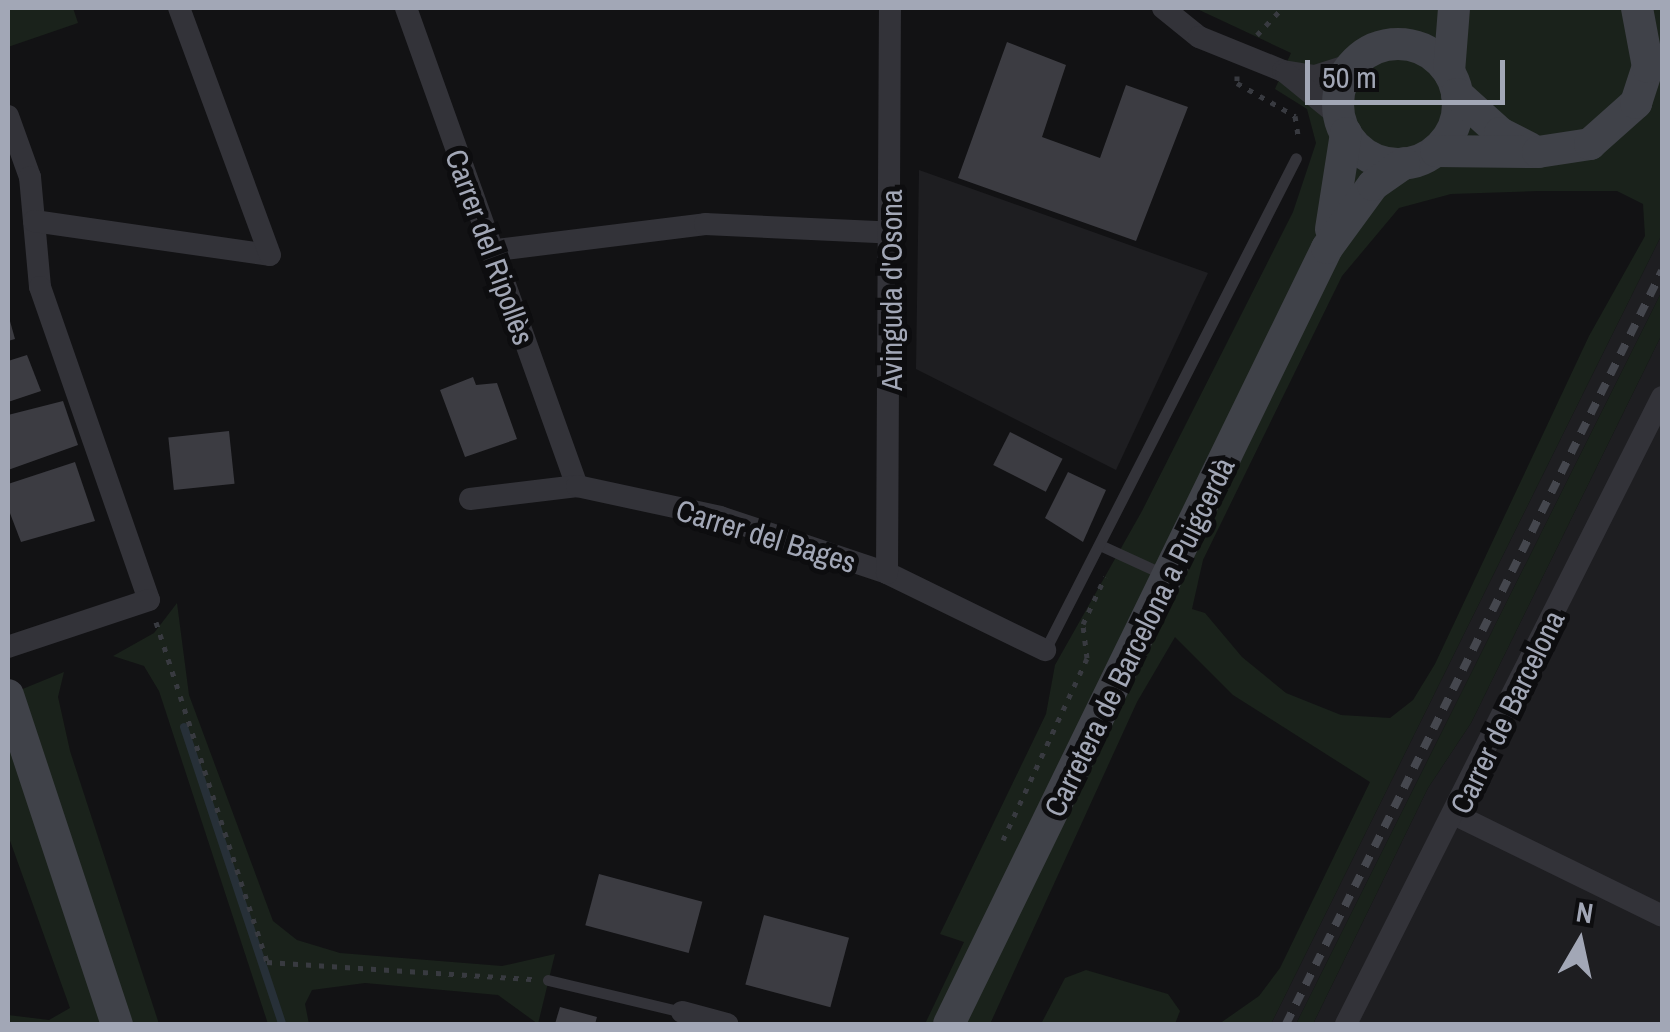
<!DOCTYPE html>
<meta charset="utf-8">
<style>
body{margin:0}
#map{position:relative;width:1670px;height:1032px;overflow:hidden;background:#121214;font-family:"Archivo Narrow",sans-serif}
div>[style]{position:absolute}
.built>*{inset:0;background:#1e1e21}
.green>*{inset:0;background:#1a221b}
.stream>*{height:8px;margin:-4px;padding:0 4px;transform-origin:4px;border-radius:4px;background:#273038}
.building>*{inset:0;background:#3c3c42;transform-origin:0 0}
.path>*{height:5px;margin-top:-2.5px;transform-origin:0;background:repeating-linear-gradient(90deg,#383a40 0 5px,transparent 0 13px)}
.lane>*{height:11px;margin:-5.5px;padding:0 5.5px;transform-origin:5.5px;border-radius:5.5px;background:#333339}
.street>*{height:22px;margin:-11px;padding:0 11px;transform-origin:11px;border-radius:11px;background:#333339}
.secondary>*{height:32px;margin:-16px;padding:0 16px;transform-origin:16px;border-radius:16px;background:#404249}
.secondary>.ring{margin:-16px;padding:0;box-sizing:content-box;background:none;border:32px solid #404249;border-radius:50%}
.rail>*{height:8px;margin-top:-4px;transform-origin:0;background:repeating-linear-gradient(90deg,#45474e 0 12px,transparent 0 22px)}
span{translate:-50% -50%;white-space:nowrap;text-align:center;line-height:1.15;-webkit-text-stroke:10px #0d0d0f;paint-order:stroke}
.street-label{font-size:30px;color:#a2a7b6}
.frame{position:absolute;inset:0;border:10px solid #a2a7b6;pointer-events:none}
.north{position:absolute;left:1530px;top:892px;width:100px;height:100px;-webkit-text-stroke:8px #0d0d0f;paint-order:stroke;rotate:9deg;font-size:28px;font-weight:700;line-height:40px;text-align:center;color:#a2a7b6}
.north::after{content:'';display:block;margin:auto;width:35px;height:45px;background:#a2a7b6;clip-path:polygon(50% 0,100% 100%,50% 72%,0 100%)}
.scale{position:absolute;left:1305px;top:60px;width:200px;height:45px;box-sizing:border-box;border:5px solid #a2a7b6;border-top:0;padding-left:12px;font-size:30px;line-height:35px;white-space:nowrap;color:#a2a7b6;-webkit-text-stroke:8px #0d0d0f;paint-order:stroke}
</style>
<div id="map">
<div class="built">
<i style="clip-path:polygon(919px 170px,1208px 273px,1116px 470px,916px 369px)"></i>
<i style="clip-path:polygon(1662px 234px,1662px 291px,1296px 1024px,1271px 1024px)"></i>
<i style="clip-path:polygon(1662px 334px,1662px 1024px,1313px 1024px,1428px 788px,1471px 723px)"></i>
</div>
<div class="green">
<i style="clip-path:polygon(8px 8px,73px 8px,78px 23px,8px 47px)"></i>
<i style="clip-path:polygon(evenodd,1195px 8px,1662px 8px,1662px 234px,1271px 1024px,1219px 1024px,1259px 996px,1280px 968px,1370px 782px,1233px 695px,1175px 637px,1137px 702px,990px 1024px,925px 1024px,964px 942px,940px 934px,1046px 714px,1055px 665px,1142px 511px,1293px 212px,1316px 143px,1307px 109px,1275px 89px,1291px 53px,1195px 8px,1538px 191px,1617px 191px,1643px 204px,1645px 236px,1589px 336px,1435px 664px,1413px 700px,1390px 718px,1341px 715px,1286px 693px,1242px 657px,1205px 613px,1192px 609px,1203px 560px,1342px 276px,1399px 208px,1451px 194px,1538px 191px)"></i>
<i style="clip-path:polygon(1662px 291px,1662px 334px,1471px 723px,1428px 788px,1313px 1024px,1296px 1024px)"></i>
<i style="clip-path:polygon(177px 603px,189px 695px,273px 921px,297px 940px,340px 953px,502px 966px,555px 954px,538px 1024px,498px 995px,365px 983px,312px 990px,305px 1004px,309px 1024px,268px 1024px,159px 691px,144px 666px,113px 656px,154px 633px)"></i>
<i style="clip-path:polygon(64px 672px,58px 697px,70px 751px,159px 1024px,8px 1024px,8px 1015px,49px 1020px,70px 1008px,8px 835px,8px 695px)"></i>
<i style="clip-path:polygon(1086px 970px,1168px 994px,1180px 1011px,1175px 1024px,1041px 1024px,1065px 978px)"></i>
</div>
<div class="stream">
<i style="left:184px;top:727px;width:313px;rotate:71.7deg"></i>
</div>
<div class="building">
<i style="clip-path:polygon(1007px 42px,1066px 65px,1042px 137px,1100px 158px,1126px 85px,1188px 107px,1136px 241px,958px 178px)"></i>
<i style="clip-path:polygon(8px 314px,15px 339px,8px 341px)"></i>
<i style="clip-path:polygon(27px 355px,41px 391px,8px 402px,8px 361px)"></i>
<i style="clip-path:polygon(473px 377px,476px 385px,497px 383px,517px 439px,465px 457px,440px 390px)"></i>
<i style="clip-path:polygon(63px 401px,78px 445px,8px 470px,8px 415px)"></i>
<i style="left:229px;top:431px;width:53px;height:61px;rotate:84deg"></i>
<i style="left:1010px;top:432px;width:59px;height:37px;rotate:27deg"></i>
<i style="clip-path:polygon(75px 462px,95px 521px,21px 542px,8px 508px,8px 484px)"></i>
<i style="clip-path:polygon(1068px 472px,1106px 490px,1083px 542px,1045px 518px)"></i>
<i style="left:599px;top:874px;width:107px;height:53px;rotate:15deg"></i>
<i style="left:764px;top:915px;width:88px;height:72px;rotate:15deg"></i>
<i style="clip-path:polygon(560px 1007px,597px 1017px,595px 1024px,555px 1024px)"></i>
</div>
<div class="path">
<i style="left:1257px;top:35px;width:37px;rotate:-47deg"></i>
<i style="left:1237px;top:76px;width:7px;rotate:90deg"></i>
<i style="left:1237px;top:83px;width:67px;rotate:29.6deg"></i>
<i style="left:1295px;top:116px;width:25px;rotate:81deg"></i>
<i style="left:156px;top:622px;width:358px;rotate:71.9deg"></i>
<i style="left:267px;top:962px;width:267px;rotate:3.7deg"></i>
<i style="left:1003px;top:840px;width:200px;rotate:-65.2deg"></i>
<i style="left:1087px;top:658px;width:34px;rotate:-97deg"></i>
<i style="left:1083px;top:624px;width:52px;rotate:-64.9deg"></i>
</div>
<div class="lane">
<i style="left:1102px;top:546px;width:69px;rotate:24.7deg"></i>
<i style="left:1045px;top:650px;width:552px;rotate:-62.97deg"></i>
<i style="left:548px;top:980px;width:138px;rotate:13.4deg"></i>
</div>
<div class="street">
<i style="left:406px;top:8px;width:508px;rotate:70.32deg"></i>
<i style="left:1163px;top:8px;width:46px;rotate:38.9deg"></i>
<i style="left:1199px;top:37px;width:91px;rotate:22deg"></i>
<i style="left:1283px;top:71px;width:32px;rotate:9deg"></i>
<i style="left:1315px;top:76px;width:43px;rotate:-17.6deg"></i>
<i style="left:1286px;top:73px;width:70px;rotate:39.2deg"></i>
<i style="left:8px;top:116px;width:65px;rotate:70.2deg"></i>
<i style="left:30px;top:177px;width:110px;rotate:84.8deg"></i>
<i style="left:40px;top:287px;width:331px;rotate:70.8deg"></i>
<i style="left:149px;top:600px;width:149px;rotate:161.6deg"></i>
<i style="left:34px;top:221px;width:238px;rotate:8.2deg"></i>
<i style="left:270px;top:255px;width:263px;rotate:-110.2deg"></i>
<i style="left:489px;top:251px;width:218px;rotate:-7.1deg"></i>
<i style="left:705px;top:224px;width:188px;rotate:2.7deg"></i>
<i style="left:470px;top:499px;width:108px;rotate:-6.9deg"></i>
<i style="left:577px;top:486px;width:146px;rotate:12.2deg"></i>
<i style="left:720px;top:517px;width:176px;rotate:18.5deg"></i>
<i style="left:887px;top:573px;width:176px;rotate:26deg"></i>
<i style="left:887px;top:573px;width:565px;rotate:-89.7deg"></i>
<i style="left:1456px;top:815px;width:229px;rotate:26.1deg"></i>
<i style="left:682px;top:1012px;width:47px;rotate:14.9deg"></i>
<i style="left:1346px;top:1024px;width:702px;rotate:-63.25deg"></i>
</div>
<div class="secondary">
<i class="ring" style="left:1338px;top:44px;width:88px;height:88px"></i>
<i style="left:1449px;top:72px;width:64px;rotate:-85.5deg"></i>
<i style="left:1457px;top:94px;width:58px;rotate:42.2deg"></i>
<i style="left:1500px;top:133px;width:33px;rotate:27deg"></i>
<i style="left:1436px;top:151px;width:102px;rotate:0.6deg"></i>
<i style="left:1538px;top:152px;width:53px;rotate:-8.7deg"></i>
<i style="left:1590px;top:144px;width:62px;rotate:-41.7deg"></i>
<i style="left:1636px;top:103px;width:38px;rotate:-72deg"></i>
<i style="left:1648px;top:67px;width:60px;rotate:-100.6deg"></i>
<i style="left:1331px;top:229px;width:97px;rotate:-81.1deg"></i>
<i style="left:8px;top:695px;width:347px;rotate:71.7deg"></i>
<i style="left:949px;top:1024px;width:863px;rotate:-64.03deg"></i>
<i style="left:1327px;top:248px;width:78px;rotate:-53.9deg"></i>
<i style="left:1373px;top:185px;width:38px;rotate:-35deg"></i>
</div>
<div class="rail">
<i style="left:1286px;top:1024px;width:842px;rotate:-63.47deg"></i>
</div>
<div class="street-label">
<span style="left:490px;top:247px;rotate:70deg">Carrer del Ripollès</span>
<span style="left:891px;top:290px;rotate:-90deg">Avinguda d'Osona</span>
<span style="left:766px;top:536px;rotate:17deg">Carrer del Bages</span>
<span style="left:1139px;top:637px;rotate:-64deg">Carretera de Barcelona a Puigcerdà</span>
<span style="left:1507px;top:712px;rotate:-64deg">Carrer de Barcelona</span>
</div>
<div class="frame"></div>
<div class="north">N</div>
<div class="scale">50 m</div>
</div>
